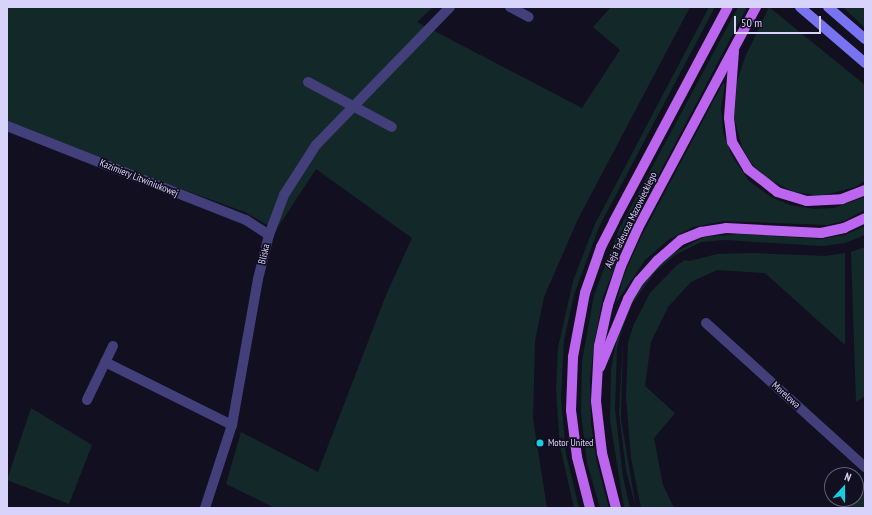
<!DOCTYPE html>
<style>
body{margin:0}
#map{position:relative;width:872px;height:515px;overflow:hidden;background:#120f20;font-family:"PT Sans Narrow",sans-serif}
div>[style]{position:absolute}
.green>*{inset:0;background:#132929}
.minor>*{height:10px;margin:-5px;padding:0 5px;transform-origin:5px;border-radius:5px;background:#423f7a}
.secondary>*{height:10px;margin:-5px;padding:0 5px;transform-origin:5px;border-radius:5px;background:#7874f1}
.primary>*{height:10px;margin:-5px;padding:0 5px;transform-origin:5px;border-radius:5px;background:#bc65ef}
.dots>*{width:11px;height:11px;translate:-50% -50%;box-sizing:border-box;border:2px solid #120f20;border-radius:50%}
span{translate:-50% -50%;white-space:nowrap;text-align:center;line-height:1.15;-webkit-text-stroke:3.5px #120f20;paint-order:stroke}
.street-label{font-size:10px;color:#d8d3fa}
.poi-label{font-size:10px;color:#d8d3fa}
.left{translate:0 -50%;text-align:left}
.frame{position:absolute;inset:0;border:8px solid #d8d3fa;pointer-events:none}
.north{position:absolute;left:824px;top:467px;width:40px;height:40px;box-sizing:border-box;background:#120f20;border:1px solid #615d77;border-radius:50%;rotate:21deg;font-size:11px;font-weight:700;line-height:16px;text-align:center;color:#d8d3fa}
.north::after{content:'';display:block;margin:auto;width:14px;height:18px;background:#17cde2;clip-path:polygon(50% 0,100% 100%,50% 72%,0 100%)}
.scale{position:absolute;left:734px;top:16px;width:87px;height:18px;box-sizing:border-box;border:2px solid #d8d3fa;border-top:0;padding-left:5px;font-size:12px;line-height:14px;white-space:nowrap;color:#d8d3fa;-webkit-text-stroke:3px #120f20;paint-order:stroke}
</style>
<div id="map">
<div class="green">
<i style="clip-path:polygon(7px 7px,433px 7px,417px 22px,582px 108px,620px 50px,593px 27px,611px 7px,690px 7px,578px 219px,544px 297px,535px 341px,533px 419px,547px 508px,275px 508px,226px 484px,241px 432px,318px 472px,386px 295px,412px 238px,316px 169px,276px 230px,245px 212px,7px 126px)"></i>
<i style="clip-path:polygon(709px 7px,715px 7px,599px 227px,574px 295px,564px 340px,561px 398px,566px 454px,579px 508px,574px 508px,560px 446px,556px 390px,558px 348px,573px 281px,595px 224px)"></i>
<i style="clip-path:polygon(738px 7px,747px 7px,627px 235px,603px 297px,594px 343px,590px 381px,591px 425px,597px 463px,609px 508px,600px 508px,587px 463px,581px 413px,582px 361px,594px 295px,619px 229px)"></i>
<i style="clip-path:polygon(769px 7px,865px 85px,865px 181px,855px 187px,821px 196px,794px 192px,766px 178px,751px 163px,742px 147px,734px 117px,737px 82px,745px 57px)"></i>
<i style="clip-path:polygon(843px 7px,865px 7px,865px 28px)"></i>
<i style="clip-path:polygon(723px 83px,725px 85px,721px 108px,723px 132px,732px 156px,749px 181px,771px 197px,790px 205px,814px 209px,834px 208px,865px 197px,865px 210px,844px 221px,827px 225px,724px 221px,693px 227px,668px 240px,645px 260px,616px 303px,624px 275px,640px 239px)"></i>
<i style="clip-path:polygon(865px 226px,865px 235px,845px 243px,823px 246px,725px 240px,701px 242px,675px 255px,655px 272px,632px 304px,622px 329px,617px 348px,615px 409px,623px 477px,630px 508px,624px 508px,610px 420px,611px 369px,617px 338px,633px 298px,647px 278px,670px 255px,704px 237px,739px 234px,820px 239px,845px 235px)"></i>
<i style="clip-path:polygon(865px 247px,865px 396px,856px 402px,851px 252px)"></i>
<i style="clip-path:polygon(752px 253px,825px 256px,845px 253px,845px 345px,765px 273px,717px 270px,691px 282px,668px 307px,651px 342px,645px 386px,675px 413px,654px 438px,663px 485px,674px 508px,641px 508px,631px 458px,626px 397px,628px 343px,633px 326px,650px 293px,677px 265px,685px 260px,690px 261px,717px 254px)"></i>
<i style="clip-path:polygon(623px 338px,621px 419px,636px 508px,626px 470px,619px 413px)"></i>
<i style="clip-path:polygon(31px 408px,92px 445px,69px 504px,7px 480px)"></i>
<i style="clip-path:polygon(865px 481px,865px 508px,840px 508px,849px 499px,856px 499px,856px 491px)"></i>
</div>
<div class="minor">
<i style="left:510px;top:7px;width:21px;rotate:28deg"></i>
<i style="left:308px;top:82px;width:95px;rotate:28.2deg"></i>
<i style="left:7px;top:126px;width:257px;rotate:21.5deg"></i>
<i style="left:246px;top:220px;width:27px;rotate:33deg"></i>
<i style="left:706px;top:323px;width:215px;rotate:42.2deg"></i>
<i style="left:105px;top:362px;width:142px;rotate:26.4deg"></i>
<i style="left:87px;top:400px;width:60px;rotate:-64.3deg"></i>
<i style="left:205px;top:508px;width:87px;rotate:-72deg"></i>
<i style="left:232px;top:425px;width:148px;rotate:-79.9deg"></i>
<i style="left:258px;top:279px;width:45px;rotate:-76deg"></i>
<i style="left:269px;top:235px;width:43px;rotate:-69.4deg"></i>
<i style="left:284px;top:195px;width:59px;rotate:-57.4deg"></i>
<i style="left:316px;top:145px;width:192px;rotate:-45.8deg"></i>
</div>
<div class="secondary">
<i style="left:800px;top:7px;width:86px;rotate:40.7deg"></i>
<i style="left:828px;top:7px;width:49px;rotate:40.9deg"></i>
</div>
<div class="primary">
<i style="left:734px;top:51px;width:67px;rotate:94.3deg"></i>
<i style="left:729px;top:118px;width:24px;rotate:83deg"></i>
<i style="left:732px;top:142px;width:31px;rotate:59deg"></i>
<i style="left:748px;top:169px;width:37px;rotate:38deg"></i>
<i style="left:777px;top:192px;width:31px;rotate:17deg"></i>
<i style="left:807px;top:201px;width:35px;rotate:-3deg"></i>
<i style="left:842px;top:199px;width:25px;rotate:-21deg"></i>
<i style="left:600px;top:367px;width:74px;rotate:-67.6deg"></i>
<i style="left:628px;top:299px;width:21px;rotate:-59deg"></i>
<i style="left:639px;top:281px;width:28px;rotate:-48deg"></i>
<i style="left:658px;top:260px;width:30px;rotate:-41deg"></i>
<i style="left:681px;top:240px;width:22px;rotate:-22deg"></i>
<i style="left:701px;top:232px;width:25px;rotate:-9deg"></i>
<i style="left:726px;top:228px;width:95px;rotate:3deg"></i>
<i style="left:821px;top:233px;width:24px;rotate:-12deg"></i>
<i style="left:844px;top:228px;width:23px;rotate:-25deg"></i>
<i style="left:590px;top:508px;width:53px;rotate:-104.3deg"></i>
<i style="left:577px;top:457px;width:47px;rotate:-97.3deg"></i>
<i style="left:571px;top:410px;width:53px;rotate:-87.8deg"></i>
<i style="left:573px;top:357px;width:65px;rotate:-79.4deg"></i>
<i style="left:585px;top:293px;width:49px;rotate:-70.8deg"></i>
<i style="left:601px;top:247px;width:29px;rotate:-63deg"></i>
<i style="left:614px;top:221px;width:242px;rotate:-62deg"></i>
<i style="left:616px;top:508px;width:57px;rotate:-104.3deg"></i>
<i style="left:602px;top:453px;width:52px;rotate:-96.6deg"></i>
<i style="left:596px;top:401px;width:55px;rotate:-86.9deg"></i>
<i style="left:599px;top:346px;width:42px;rotate:-77.6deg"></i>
<i style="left:608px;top:305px;width:41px;rotate:-71.6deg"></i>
<i style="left:621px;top:266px;width:42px;rotate:-65.9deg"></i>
<i style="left:638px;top:228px;width:251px;rotate:-61.9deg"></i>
</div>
<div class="dots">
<i style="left:540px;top:443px;background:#17cde2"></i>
</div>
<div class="street-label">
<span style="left:139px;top:178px;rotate:22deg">Kazimiery Litwiniukowej</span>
<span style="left:631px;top:220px;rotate:-64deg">Aleja Tadeusza Mazowieckiego</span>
<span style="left:264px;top:254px;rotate:-77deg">Bliska</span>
<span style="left:786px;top:395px;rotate:42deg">Morelowa</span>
</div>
<div class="poi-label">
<span class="left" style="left:548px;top:443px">Motor United</span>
</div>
<div class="frame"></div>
<div class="north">N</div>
<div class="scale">50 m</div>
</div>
